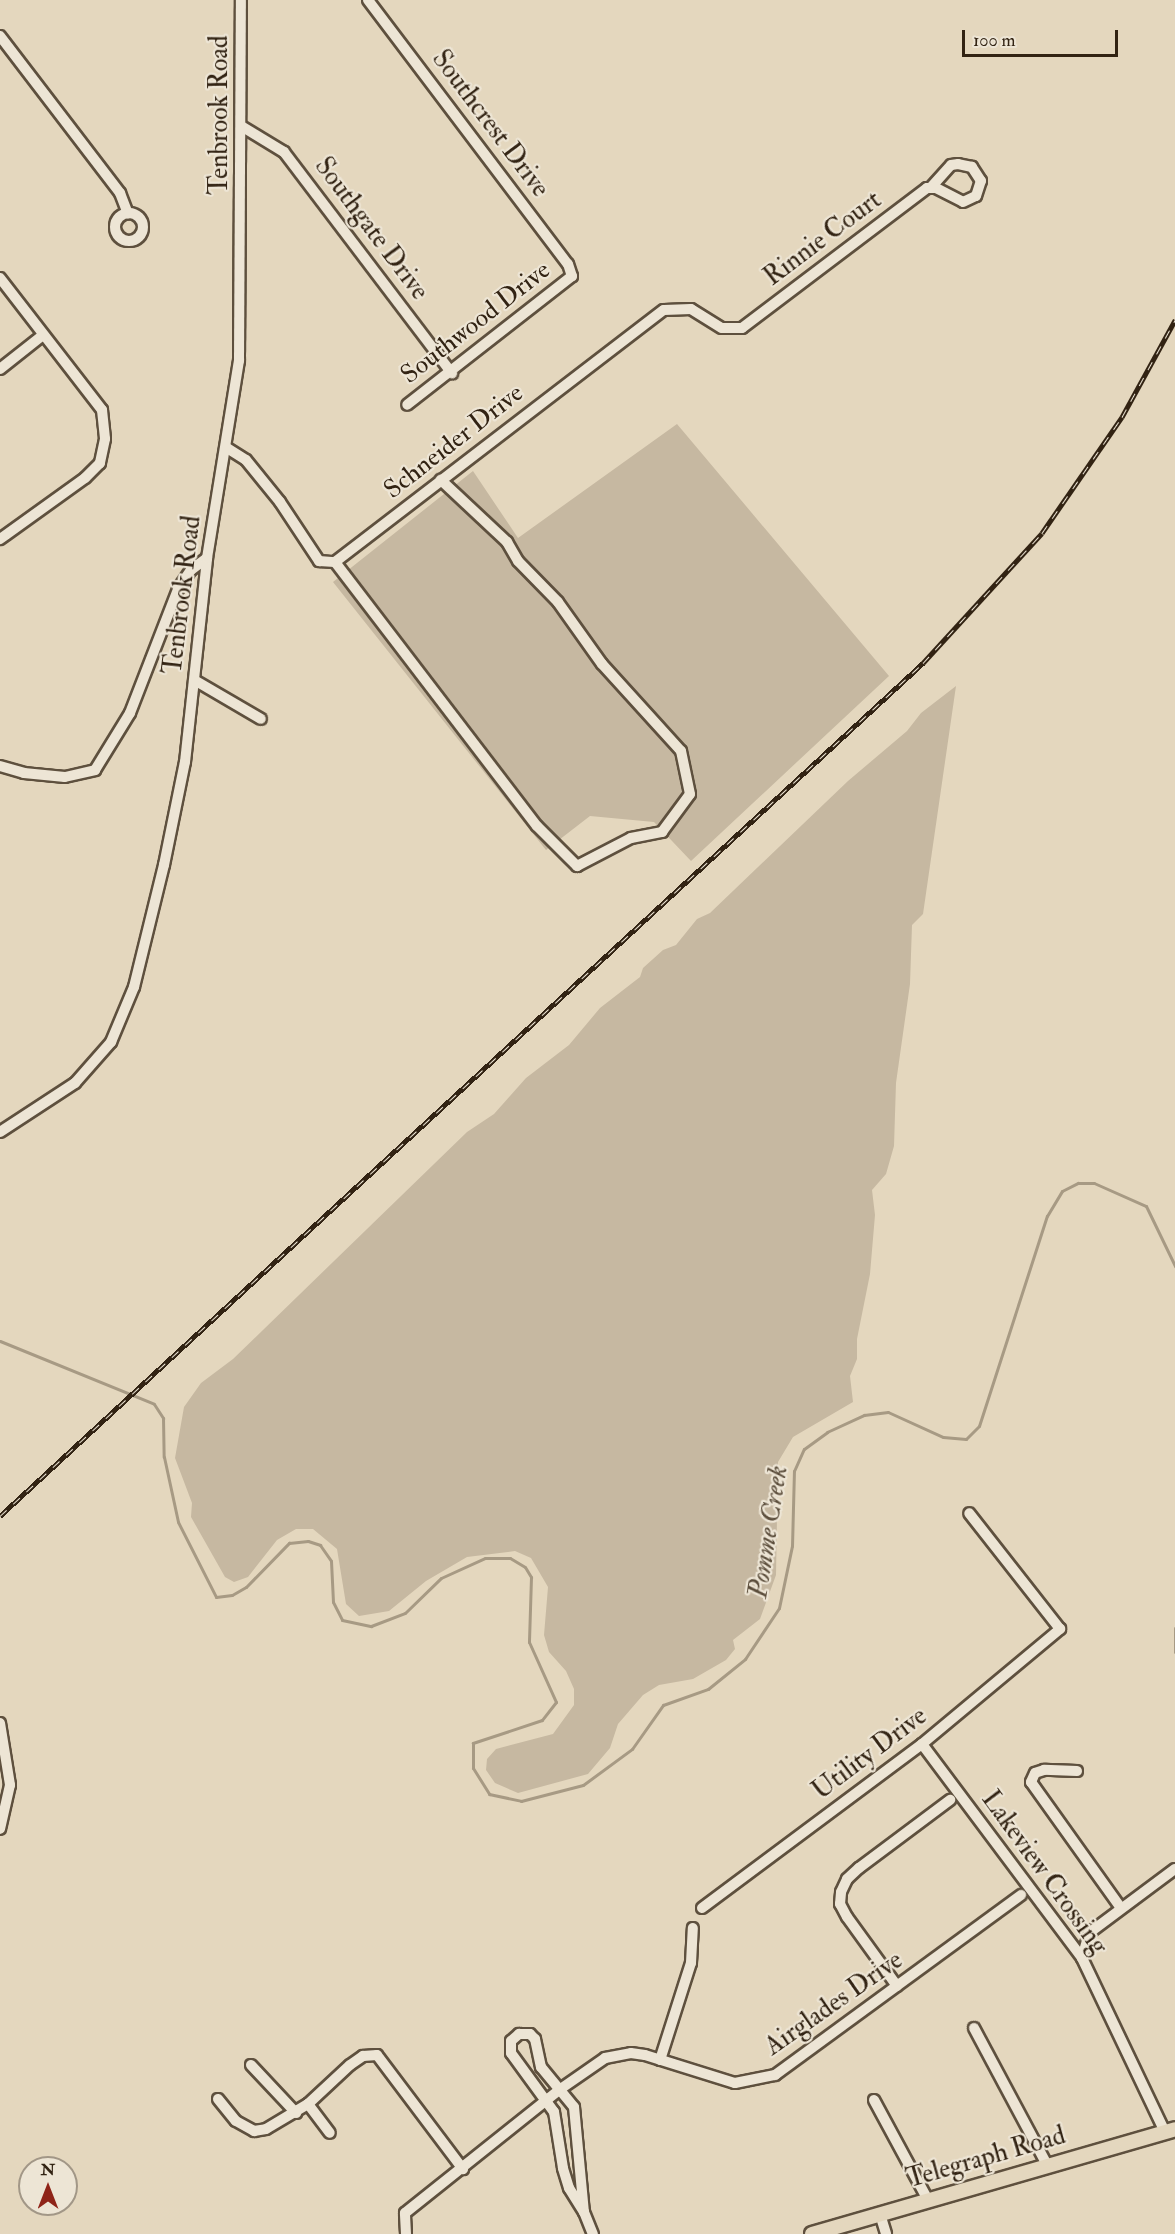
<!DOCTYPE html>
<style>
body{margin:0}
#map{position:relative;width:1175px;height:2234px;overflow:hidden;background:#e4d7be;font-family:"IM FELL Double Pica",serif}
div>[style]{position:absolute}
.green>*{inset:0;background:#c6b8a1}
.stream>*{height:3px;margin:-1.5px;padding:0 1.5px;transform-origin:1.5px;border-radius:1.5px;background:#a79a84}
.roads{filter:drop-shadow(2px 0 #5e503e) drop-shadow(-2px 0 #5e503e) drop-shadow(0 2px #5e503e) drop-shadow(0 -2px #5e503e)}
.minor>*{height:10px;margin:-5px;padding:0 5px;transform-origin:5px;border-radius:5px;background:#ede5d5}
.minor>.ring{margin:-5px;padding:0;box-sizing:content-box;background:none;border:10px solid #ede5d5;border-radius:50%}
.major>*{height:14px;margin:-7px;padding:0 7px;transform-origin:7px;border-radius:7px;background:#e4d7be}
.rail>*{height:5px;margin-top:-2.5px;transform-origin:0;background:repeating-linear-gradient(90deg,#ede5d5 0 9px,#322313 0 18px);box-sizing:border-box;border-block:2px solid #322313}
span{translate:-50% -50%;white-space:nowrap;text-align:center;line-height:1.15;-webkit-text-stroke:4.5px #ede5d5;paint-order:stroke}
.street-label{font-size:26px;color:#322313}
.water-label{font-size:27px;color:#5b4d3b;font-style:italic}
.north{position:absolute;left:18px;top:2156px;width:60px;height:60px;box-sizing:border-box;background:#ede5d5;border:2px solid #a29787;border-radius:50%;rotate:0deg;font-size:16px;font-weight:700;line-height:24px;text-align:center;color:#322313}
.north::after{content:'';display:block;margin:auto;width:21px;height:27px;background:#8f2418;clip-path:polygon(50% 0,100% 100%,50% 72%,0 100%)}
.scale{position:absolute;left:962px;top:30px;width:156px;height:27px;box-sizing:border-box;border:3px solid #322313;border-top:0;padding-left:8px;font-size:18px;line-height:21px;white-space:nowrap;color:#322313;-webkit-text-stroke:4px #ede5d5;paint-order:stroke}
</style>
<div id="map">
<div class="green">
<i style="clip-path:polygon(677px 424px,889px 676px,691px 861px,654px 822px,590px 816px,546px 850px,333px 582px,473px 471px,518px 538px)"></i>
<i style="clip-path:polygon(956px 686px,923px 914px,912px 925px,910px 984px,896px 1083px,894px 1146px,886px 1174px,872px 1190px,875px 1215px,870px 1274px,857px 1339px,857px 1359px,850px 1376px,853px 1402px,793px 1437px,778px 1462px,776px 1575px,760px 1619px,733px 1640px,735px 1649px,726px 1660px,693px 1679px,659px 1685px,643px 1695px,618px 1724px,610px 1748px,588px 1774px,518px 1793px,495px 1783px,486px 1770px,487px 1759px,496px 1749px,553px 1734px,574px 1705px,574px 1689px,566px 1671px,549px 1652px,544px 1635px,548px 1587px,531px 1558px,515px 1551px,467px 1557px,426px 1581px,389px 1611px,359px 1616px,346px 1604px,337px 1549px,313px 1529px,296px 1529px,277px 1540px,248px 1577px,234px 1582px,225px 1577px,191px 1517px,192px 1503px,175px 1458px,184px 1407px,201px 1383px,233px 1359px,467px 1132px,494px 1114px,526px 1078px,569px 1045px,600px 1008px,640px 977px,643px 968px,663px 950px,676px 945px,697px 919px,710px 913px,848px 781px,907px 731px,921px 713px)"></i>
</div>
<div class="stream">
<i style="left:0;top:1341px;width:166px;rotate:22.2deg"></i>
<i style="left:154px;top:1404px;width:17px;rotate:57deg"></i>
<i style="left:163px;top:1418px;width:39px;rotate:89deg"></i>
<i style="left:164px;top:1457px;width:66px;rotate:77.8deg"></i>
<i style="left:178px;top:1522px;width:84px;rotate:63.1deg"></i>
<i style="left:216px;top:1597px;width:16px;rotate:-7deg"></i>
<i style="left:232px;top:1595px;width:16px;rotate:-30deg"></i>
<i style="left:246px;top:1587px;width:62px;rotate:-45.7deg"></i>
<i style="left:289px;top:1543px;width:19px;rotate:-6deg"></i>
<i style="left:308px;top:1541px;width:13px;rotate:18deg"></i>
<i style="left:320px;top:1545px;width:19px;rotate:55deg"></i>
<i style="left:331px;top:1561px;width:41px;rotate:87.2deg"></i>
<i style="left:333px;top:1602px;width:20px;rotate:63deg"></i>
<i style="left:342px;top:1620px;width:30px;rotate:12deg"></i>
<i style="left:371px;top:1626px;width:36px;rotate:-21deg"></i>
<i style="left:405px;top:1613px;width:50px;rotate:-44.2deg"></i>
<i style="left:441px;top:1578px;width:48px;rotate:-24.4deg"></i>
<i style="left:485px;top:1558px;width:25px"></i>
<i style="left:510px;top:1558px;width:17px;rotate:31deg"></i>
<i style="left:525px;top:1567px;width:12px;rotate:59deg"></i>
<i style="left:531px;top:1577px;width:65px;rotate:91.8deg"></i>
<i style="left:529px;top:1642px;width:66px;rotate:65.8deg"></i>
<i style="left:556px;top:1702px;width:23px;rotate:128deg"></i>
<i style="left:542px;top:1720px;width:73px;rotate:161.6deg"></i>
<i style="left:473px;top:1743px;width:25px;rotate:90deg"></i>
<i style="left:473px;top:1768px;width:31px;rotate:58deg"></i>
<i style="left:489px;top:1794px;width:33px;rotate:12deg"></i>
<i style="left:521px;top:1801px;width:64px;rotate:-14.5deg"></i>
<i style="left:583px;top:1785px;width:61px;rotate:-36.3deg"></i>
<i style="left:632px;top:1749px;width:54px;rotate:-54.8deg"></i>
<i style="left:663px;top:1705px;width:48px;rotate:-19.6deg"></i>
<i style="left:708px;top:1689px;width:48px;rotate:-39deg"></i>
<i style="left:745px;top:1659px;width:61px;rotate:-56.3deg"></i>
<i style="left:779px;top:1608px;width:63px;rotate:-78.2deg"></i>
<i style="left:792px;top:1546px;width:75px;rotate:-88.5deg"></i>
<i style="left:794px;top:1471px;width:24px;rotate:-66deg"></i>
<i style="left:804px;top:1449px;width:29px;rotate:-36deg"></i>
<i style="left:827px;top:1432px;width:41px;rotate:-24.7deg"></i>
<i style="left:864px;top:1415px;width:24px;rotate:-7deg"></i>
<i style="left:888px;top:1412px;width:60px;rotate:24.4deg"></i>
<i style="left:943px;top:1437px;width:23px;rotate:5deg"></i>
<i style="left:966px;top:1439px;width:18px;rotate:-45deg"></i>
<i style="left:979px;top:1426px;width:221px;rotate:-72.1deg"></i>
<i style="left:1047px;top:1216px;width:29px;rotate:-59deg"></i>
<i style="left:1062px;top:1191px;width:18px;rotate:-27deg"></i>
<i style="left:1078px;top:1183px;width:16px"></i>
<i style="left:1094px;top:1183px;width:57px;rotate:23.9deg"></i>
<i style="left:1146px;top:1206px;width:67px;rotate:64.2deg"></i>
<i style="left:1175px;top:1628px;width:24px;rotate:90deg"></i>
</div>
<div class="roads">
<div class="minor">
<i style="left:368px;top:0;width:331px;rotate:52.9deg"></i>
<i style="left:568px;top:264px;width:13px;rotate:72deg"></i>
<i style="left:572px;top:276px;width:209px;rotate:142deg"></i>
<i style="left:0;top:36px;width:198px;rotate:52.6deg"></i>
<i style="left:120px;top:193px;width:22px;rotate:69deg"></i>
<i style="left:243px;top:127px;width:48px;rotate:31.4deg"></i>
<i style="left:284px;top:152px;width:278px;rotate:52.8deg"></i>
<i class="ring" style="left:115px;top:213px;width:18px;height:18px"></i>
<i style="left:0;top:278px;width:167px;rotate:52.3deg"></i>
<i style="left:102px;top:410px;width:29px;rotate:84deg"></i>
<i style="left:105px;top:439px;width:25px;rotate:102deg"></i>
<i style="left:100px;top:463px;width:21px;rotate:135deg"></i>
<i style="left:85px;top:478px;width:105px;rotate:144.3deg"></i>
<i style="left:0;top:369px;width:55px;rotate:-38.3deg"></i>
<i style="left:227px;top:448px;width:22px;rotate:32deg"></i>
<i style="left:246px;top:460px;width:54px;rotate:51deg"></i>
<i style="left:280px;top:502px;width:71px;rotate:56.5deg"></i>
<i style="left:319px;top:561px;width:16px;rotate:4deg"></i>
<i style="left:335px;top:562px;width:414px;rotate:-37.5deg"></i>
<i style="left:664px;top:310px;width:27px;rotate:-2deg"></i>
<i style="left:691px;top:309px;width:36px;rotate:32deg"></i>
<i style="left:722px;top:328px;width:20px"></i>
<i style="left:742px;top:328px;width:232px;rotate:-37.1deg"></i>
<i style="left:927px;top:188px;width:9px"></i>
<i style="left:936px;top:188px;width:30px;rotate:27deg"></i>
<i style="left:963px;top:202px;width:14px;rotate:-25deg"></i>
<i style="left:976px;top:196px;width:16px;rotate:-72deg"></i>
<i style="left:981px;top:181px;width:17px;rotate:-123deg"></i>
<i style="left:972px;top:167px;width:14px;rotate:-168deg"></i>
<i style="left:958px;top:164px;width:7px;rotate:172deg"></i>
<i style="left:951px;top:165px;width:30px;rotate:132deg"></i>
<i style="left:335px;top:562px;width:332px;rotate:52.6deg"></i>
<i style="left:537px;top:826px;width:57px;rotate:45deg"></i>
<i style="left:577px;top:866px;width:61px;rotate:-27.4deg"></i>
<i style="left:631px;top:838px;width:32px;rotate:-11deg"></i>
<i style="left:662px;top:832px;width:47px;rotate:-53.6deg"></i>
<i style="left:690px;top:794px;width:44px;rotate:-101.8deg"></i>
<i style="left:681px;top:751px;width:118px;rotate:-132.2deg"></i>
<i style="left:602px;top:664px;width:76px;rotate:-125.4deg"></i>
<i style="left:558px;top:602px;width:57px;rotate:-134.3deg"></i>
<i style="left:518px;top:561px;width:22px;rotate:-120deg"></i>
<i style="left:507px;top:542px;width:91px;rotate:-136.8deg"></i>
<i style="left:196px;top:681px;width:75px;rotate:30.3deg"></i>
<i style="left:0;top:766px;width:25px;rotate:16deg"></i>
<i style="left:24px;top:773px;width:41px;rotate:5.6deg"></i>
<i style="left:65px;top:777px;width:31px;rotate:-13deg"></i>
<i style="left:95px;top:770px;width:67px;rotate:-58.4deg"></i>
<i style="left:130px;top:713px;width:133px;rotate:-68.8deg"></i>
<i style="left:178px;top:589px;width:23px;rotate:-56deg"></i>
<i style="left:191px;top:570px;width:20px;rotate:-37deg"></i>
<i style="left:0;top:1132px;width:90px;rotate:-33.2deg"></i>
<i style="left:75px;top:1083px;width:55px;rotate:-48.7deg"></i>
<i style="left:111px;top:1042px;width:60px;rotate:-67.3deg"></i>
<i style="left:134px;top:987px;width:126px;rotate:-76.2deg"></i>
<i style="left:164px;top:865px;width:105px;rotate:-78.5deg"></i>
<i style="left:185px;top:762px;width:205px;rotate:-83.8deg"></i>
<i style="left:207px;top:558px;width:200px;rotate:-80.8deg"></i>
<i style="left:239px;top:361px;width:361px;rotate:-89.7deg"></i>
<i style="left:0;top:1723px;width:63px;rotate:80.8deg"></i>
<i style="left:10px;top:1785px;width:45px;rotate:102.8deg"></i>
<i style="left:922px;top:1744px;width:267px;rotate:53.2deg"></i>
<i style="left:1082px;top:1958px;width:193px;rotate:64.5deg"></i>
<i style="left:1077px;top:1771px;width:33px;rotate:-178deg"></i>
<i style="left:1044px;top:1770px;width:9px;rotate:162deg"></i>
<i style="left:1035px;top:1773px;width:10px;rotate:114deg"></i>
<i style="left:1031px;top:1782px;width:155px;rotate:54.5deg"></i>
<i style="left:702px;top:1908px;width:274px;rotate:-36.7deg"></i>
<i style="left:922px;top:1744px;width:180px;rotate:-39.8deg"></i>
<i style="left:1060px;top:1629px;width:147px;rotate:-128.1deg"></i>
<i style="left:1082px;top:1958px;width:26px;rotate:-74deg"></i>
<i style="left:1089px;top:1933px;width:107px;rotate:-36.7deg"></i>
<i style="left:897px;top:1986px;width:85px;rotate:-125.9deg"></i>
<i style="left:847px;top:1917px;width:15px;rotate:-118deg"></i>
<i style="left:840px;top:1904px;width:12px;rotate:-85deg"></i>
<i style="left:841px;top:1892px;width:14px;rotate:-65deg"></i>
<i style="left:847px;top:1879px;width:16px;rotate:-43deg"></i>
<i style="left:859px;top:1868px;width:114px;rotate:-36.8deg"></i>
<i style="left:974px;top:2028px;width:155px;rotate:61.9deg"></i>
<i style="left:660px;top:2060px;width:102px;rotate:-72.3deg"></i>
<i style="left:691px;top:1963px;width:35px;rotate:-87deg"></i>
<i style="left:251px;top:2065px;width:66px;rotate:46.8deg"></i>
<i style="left:218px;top:2099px;width:28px;rotate:51deg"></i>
<i style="left:236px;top:2121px;width:21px;rotate:29deg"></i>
<i style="left:254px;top:2131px;width:12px;rotate:-9deg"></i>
<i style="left:266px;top:2129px;width:49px;rotate:-30.8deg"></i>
<i style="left:308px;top:2104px;width:57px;rotate:-42.9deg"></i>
<i style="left:350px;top:2065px;width:16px;rotate:-35deg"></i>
<i style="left:363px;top:2056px;width:14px;rotate:-4deg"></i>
<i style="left:377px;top:2055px;width:143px;rotate:53deg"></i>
<i style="left:874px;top:2100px;width:114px;rotate:61.6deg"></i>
<i style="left:308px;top:2104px;width:36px;rotate:53deg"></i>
<i style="left:584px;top:2212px;width:28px;rotate:-122deg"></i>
<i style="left:569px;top:2188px;width:21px;rotate:-107deg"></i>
<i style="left:563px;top:2168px;width:57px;rotate:-99.1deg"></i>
<i style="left:554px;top:2112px;width:73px;rotate:-126.1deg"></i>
<i style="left:511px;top:2053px;width:12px;rotate:-90deg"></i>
<i style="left:511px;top:2041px;width:11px;rotate:-41deg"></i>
<i style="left:519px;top:2034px;width:11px"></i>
<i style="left:530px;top:2034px;width:7px;rotate:45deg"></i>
<i style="left:535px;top:2039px;width:29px;rotate:78deg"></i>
<i style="left:541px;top:2067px;width:52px;rotate:50.5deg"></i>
<i style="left:574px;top:2107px;width:105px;rotate:84.6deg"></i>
<i style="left:584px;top:2212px;width:24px;rotate:68deg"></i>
<i style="left:880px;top:2214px;width:21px;rotate:73deg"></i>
<i style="left:406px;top:2234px;width:21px;rotate:-93deg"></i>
<i style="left:405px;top:2213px;width:197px;rotate:-38.6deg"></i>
<i style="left:559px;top:2090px;width:56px;rotate:-34.8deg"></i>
<i style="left:605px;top:2058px;width:26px;rotate:-11deg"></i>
<i style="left:631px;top:2053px;width:14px;rotate:8deg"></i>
<i style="left:645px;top:2055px;width:94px;rotate:17.3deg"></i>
<i style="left:735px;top:2083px;width:41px;rotate:-11.3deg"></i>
<i style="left:775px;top:2075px;width:305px;rotate:-36.2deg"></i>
</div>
<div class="major">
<i style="left:812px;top:2234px;width:378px;rotate:-16.1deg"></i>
</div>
</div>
<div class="rail">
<i style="left:0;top:1516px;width:1257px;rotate:-42.74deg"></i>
<i style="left:923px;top:663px;width:176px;rotate:-47.5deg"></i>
<i style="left:1042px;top:533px;width:141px;rotate:-55.4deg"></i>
<i style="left:1122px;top:417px;width:111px;rotate:-61.3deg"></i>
</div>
<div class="street-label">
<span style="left:220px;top:115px;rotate:-90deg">Tenbrook Road</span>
<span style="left:490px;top:124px;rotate:53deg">Southcrest Drive</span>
<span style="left:371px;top:229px;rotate:53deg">Southgate Drive</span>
<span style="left:823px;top:239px;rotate:-37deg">Rinnie Court</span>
<span style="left:476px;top:323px;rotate:-38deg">Southwood Drive</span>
<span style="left:454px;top:442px;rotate:-38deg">Schneider Drive</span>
<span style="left:183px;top:595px;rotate:-83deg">Tenbrook Road</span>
<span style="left:870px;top:1754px;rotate:-37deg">Utility Drive</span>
<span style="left:1044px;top:1873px;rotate:54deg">Lakeview Crossing</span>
<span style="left:834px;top:2004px;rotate:-35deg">Airglades Drive</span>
<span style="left:986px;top:2158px;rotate:-16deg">Telegraph Road</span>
</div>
<div class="water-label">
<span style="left:768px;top:1532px;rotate:-81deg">Pomme Creek</span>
</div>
<div class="north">N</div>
<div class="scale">100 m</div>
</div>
